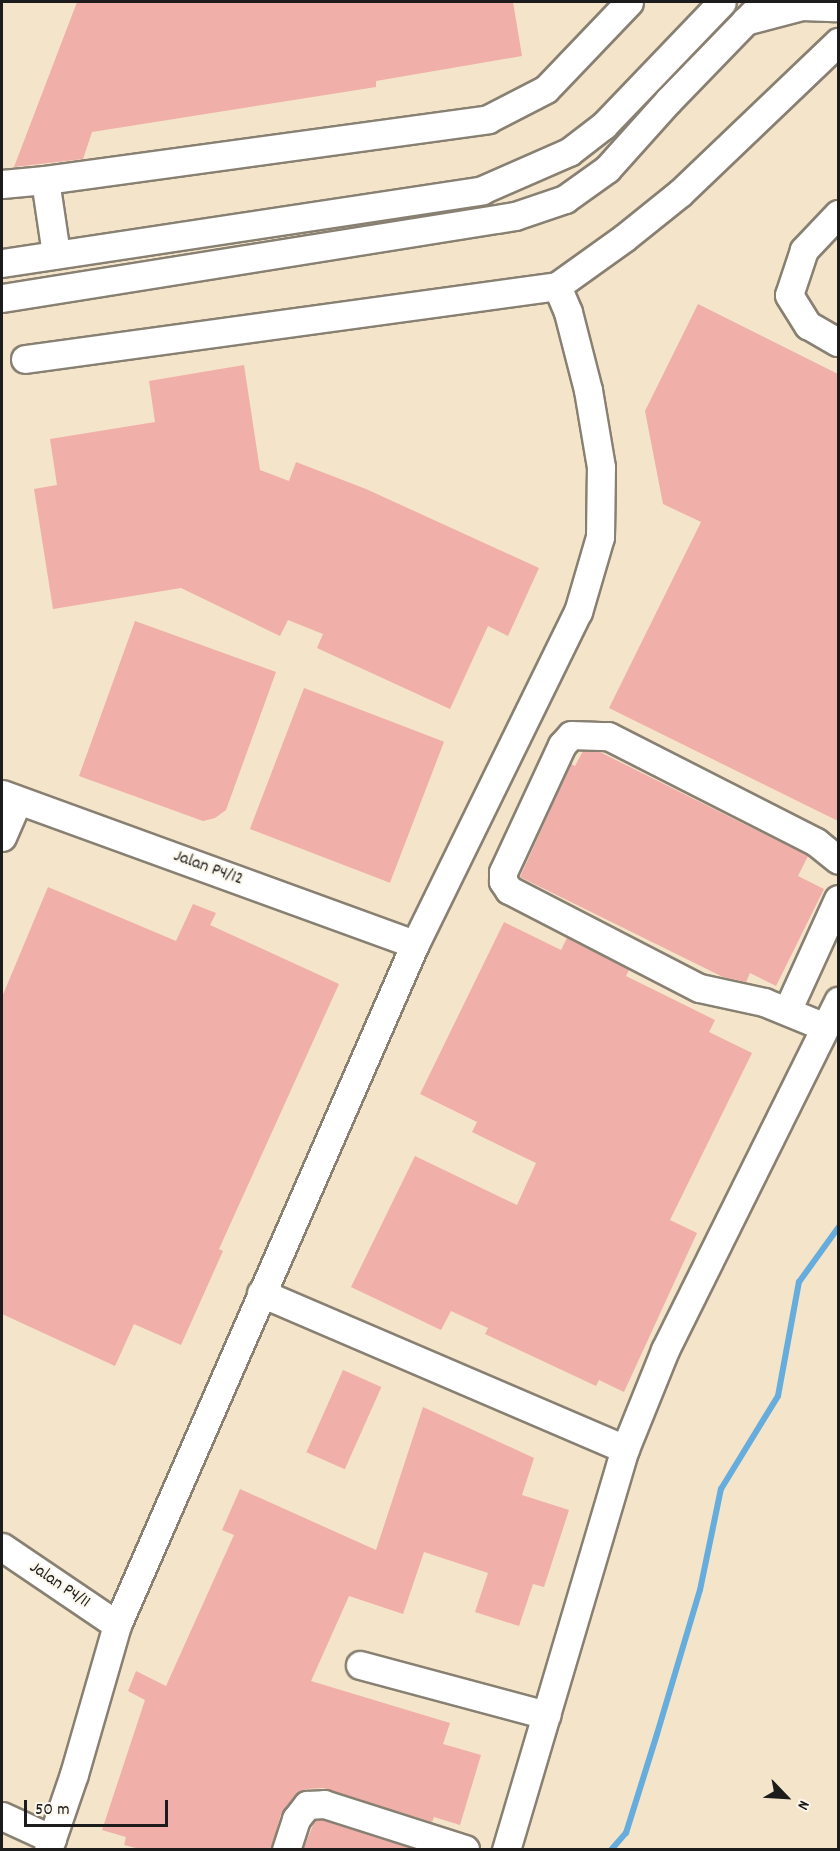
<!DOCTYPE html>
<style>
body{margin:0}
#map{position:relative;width:840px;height:1851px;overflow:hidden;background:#f4e4c9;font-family:Dekko,sans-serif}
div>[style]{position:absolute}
.stream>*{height:6px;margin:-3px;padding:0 3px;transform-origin:3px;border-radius:3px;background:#66acdc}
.building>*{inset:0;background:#f0afa9;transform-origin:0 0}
.roads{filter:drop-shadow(2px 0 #888072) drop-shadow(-2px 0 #888072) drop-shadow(0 2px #888072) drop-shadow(0 -2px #888072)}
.minor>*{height:27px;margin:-13.5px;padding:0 13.5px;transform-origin:13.5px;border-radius:13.5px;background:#fff}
span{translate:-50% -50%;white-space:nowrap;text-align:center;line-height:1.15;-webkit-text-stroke:4.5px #fbf7ec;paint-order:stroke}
.street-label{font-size:18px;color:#1c1c1c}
.frame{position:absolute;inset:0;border:3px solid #1c1c1c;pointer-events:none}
.north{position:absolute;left:756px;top:1767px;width:60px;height:60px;-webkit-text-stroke:4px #fbf7ec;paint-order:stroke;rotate:115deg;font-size:16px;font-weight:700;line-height:24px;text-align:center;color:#1c1c1c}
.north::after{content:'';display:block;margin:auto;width:21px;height:27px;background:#1c1c1c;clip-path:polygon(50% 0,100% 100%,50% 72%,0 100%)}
.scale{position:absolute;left:24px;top:1800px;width:144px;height:27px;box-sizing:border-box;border:3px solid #1c1c1c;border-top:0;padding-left:8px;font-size:18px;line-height:21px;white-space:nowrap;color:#1c1c1c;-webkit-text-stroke:4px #fbf7ec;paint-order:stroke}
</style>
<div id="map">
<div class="stream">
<i style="left:611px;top:1850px;width:23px;rotate:-49deg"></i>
<i style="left:626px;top:1833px;width:104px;rotate:-72.6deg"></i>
<i style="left:657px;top:1734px;width:150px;rotate:-73.4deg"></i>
<i style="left:700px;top:1590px;width:103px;rotate:-78.3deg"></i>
<i style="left:721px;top:1489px;width:109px;rotate:-58.5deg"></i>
<i style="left:778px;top:1396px;width:116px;rotate:-79.6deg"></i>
<i style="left:799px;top:1282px;width:67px;rotate:-54.2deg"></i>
</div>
<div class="building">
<i style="clip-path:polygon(77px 2px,513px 2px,522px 56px,376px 81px,376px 87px,92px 132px,83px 159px,14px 167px)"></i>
<i style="clip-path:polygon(698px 304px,838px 374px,838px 821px,609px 708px,701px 522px,663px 504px,645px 411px)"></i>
<i style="clip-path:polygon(244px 365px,260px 470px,289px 481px,296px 462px,366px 489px,539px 568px,508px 636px,488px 626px,450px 709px,317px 648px,323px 634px,288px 620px,280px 636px,181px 588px,53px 609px,34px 489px,57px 485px,50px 439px,155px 422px,149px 381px)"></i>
<i style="clip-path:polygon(135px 621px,276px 672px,226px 810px,215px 818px,203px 821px,79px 776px)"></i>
<i style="left:304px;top:688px;width:150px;height:151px;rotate:21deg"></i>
<i style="clip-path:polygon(583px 751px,600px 752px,808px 856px,798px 876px,824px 889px,776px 986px,750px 973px,746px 982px,723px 977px,520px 877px,571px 764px,575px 766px)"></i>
<i style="clip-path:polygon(48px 887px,176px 941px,193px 904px,216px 913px,210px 925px,339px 984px,219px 1249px,223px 1251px,181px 1345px,134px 1324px,115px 1366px,2px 1314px,2px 997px)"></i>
<i style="clip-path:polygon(504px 922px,561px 950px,567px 938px,629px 970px,626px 976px,715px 1020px,709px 1032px,752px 1053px,670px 1220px,697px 1233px,624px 1392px,599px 1380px,596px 1386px,485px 1334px,488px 1328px,451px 1311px,441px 1330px,351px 1287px,415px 1156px,517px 1205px,536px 1163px,472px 1132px,477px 1122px,420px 1094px)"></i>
<i style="left:343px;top:1370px;width:42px;height:90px;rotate:24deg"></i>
<i style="clip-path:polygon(423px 1407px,534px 1458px,522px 1495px,569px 1510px,544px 1587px,533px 1584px,519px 1626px,475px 1612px,488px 1573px,424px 1552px,403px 1614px,349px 1596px,311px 1681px,450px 1723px,443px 1744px,481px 1755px,460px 1825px,434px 1817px,432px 1822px,323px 1788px,306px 1789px,295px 1795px,281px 1814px,271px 1850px,144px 1850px,124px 1845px,126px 1837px,102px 1830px,145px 1700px,128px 1691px,136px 1671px,166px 1686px,234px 1535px,222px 1530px,240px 1489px,376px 1550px)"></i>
<i style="clip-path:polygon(315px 1820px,322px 1820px,415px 1850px,303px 1850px)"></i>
</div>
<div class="roads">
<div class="minor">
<i style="left:745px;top:21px;width:59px;rotate:-14.7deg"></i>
<i style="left:802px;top:6px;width:33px;rotate:2deg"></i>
<i style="left:45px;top:180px;width:447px;rotate:-7.8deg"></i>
<i style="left:488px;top:119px;width:65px;rotate:-27.3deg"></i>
<i style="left:546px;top:89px;width:120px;rotate:-46.3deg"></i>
<i style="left:2px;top:184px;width:43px;rotate:-5.3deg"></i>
<i style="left:45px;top:180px;width:75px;rotate:81.5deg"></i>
<i style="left:838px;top:214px;width:50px;rotate:133.4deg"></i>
<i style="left:804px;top:250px;width:47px;rotate:108.4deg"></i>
<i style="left:789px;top:295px;width:36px;rotate:58deg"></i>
<i style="left:808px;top:325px;width:34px;rotate:30deg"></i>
<i style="left:2px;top:263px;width:486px;rotate:-8.6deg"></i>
<i style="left:482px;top:190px;width:95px;rotate:-23.6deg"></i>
<i style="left:569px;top:152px;width:44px;rotate:-37.6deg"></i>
<i style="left:604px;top:125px;width:170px;rotate:-46.2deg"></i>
<i style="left:2px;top:298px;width:520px;rotate:-9.08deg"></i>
<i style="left:515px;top:216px;width:53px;rotate:-18.8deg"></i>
<i style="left:565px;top:199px;width:52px;rotate:-35.5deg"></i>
<i style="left:607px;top:169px;width:91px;rotate:-48.1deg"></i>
<i style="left:668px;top:101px;width:138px;rotate:-45.9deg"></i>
<i style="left:25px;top:359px;width:537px;rotate:-7.81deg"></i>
<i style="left:557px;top:286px;width:82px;rotate:-35.6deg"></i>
<i style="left:624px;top:238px;width:72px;rotate:-38.8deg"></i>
<i style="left:680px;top:193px;width:219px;rotate:-43.7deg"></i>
<i style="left:2px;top:794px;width:439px;rotate:20deg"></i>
<i style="left:2px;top:837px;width:40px;rotate:-66.6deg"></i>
<i style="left:787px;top:1011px;width:123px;rotate:-65.5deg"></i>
<i style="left:825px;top:1027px;width:66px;rotate:-157.7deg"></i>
<i style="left:764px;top:1002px;width:66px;rotate:-167.8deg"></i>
<i style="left:699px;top:988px;width:214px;rotate:-152.7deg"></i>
<i style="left:509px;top:890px;width:11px;rotate:-124deg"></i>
<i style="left:503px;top:881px;width:9px;rotate:-90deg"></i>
<i style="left:503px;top:872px;width:140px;rotate:-65.1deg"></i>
<i style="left:562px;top:745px;width:13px;rotate:-48deg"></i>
<i style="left:571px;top:735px;width:37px;rotate:2deg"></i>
<i style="left:608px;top:736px;width:233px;rotate:27deg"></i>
<i style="left:816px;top:842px;width:28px;rotate:39deg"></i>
<i style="left:261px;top:1293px;width:396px;rotate:23.2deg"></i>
<i style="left:2px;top:1547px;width:139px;rotate:34.1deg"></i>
<i style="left:360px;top:1665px;width:193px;rotate:15deg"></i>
<i style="left:2px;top:1816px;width:55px;rotate:24.7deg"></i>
<i style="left:48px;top:1850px;width:80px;rotate:-71.1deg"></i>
<i style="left:74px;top:1774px;width:155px;rotate:-73.9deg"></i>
<i style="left:117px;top:1625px;width:743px;rotate:-66.37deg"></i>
<i style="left:415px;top:944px;width:370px;rotate:-63.9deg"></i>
<i style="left:578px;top:612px;width:78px;rotate:-73.7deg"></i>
<i style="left:600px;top:537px;width:70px;rotate:-89.2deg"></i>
<i style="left:601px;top:467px;width:78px;rotate:-99.6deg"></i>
<i style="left:588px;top:390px;width:81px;rotate:-104.4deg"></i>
<i style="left:568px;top:312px;width:28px;rotate:-113deg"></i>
<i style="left:286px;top:1850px;width:33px;rotate:-72deg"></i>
<i style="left:296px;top:1819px;width:18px;rotate:-52deg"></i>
<i style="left:307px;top:1805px;width:17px;rotate:-3deg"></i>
<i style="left:324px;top:1804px;width:148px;rotate:17.7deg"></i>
<i style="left:506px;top:1850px;width:418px;rotate:-73.5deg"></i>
<i style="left:625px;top:1449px;width:107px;rotate:-68deg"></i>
<i style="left:665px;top:1350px;width:390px;rotate:-63.6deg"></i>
</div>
</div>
<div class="street-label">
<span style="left:208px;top:869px;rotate:20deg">Jalan P4/12</span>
<span style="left:59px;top:1586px;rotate:34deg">Jalan P4/11</span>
</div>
<div class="frame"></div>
<div class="north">N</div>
<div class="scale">50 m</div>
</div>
